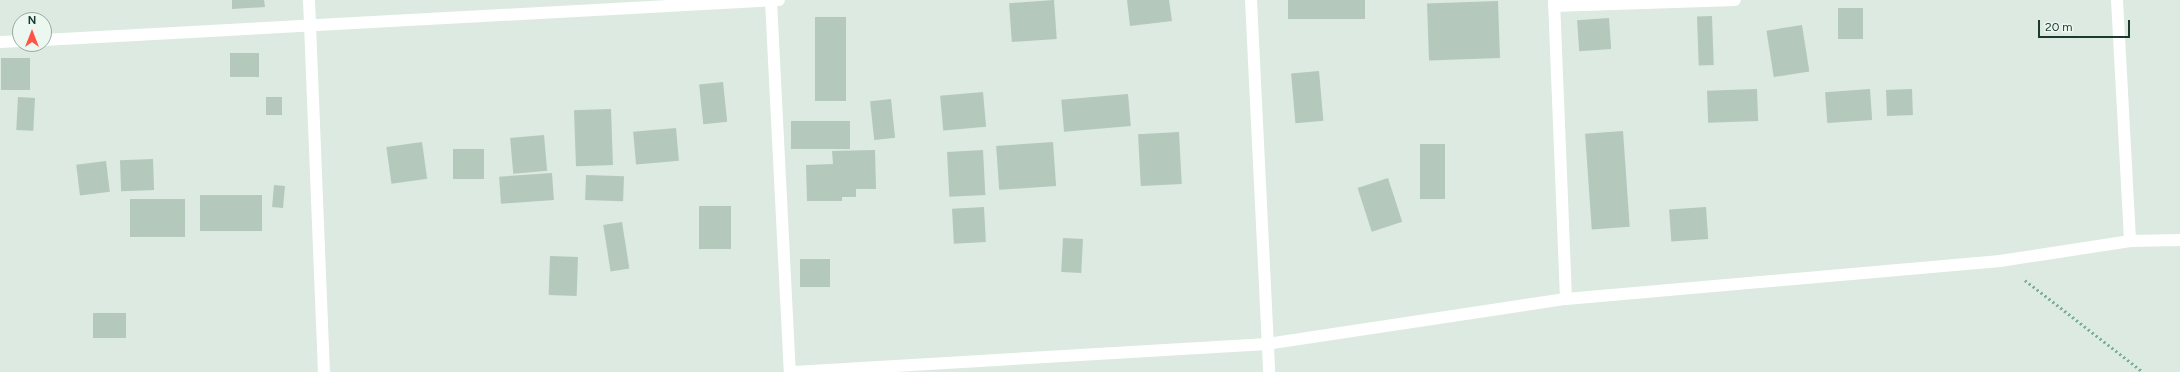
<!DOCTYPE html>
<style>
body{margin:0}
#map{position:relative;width:2180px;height:372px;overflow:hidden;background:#dceae1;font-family:Figtree,sans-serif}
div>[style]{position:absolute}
.building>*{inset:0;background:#b4c8bc;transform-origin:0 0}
.path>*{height:2.5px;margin-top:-1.25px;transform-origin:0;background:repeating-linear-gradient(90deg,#79b196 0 2px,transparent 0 5px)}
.minor>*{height:12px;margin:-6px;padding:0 6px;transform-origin:6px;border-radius:6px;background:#fff}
span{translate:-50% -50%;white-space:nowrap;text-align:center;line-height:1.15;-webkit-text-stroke:3px #ecf7f0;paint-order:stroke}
.north{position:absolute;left:12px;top:12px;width:40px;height:40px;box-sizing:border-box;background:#ecf7f0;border:1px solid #99aba2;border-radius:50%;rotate:0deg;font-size:11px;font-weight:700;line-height:16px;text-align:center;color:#1c3a2d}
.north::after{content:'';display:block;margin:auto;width:14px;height:18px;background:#ff5345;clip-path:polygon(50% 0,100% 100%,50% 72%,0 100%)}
.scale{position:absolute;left:2038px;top:20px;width:92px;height:18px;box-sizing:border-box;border:2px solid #1c3a2d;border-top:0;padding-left:5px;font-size:12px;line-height:14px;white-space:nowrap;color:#1c3a2d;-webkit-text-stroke:3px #ecf7f0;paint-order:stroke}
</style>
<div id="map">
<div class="building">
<i style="clip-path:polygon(232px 0,264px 0,265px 7px,232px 9px)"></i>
<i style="left:1054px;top:0;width:39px;height:45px;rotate:86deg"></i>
<i style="clip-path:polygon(1127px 0,1169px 0,1172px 21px,1130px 26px)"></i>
<i style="left:1288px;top:0;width:77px;height:19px"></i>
<i style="left:1498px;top:1px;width:57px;height:71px;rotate:88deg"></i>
<i style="left:1838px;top:8px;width:25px;height:31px"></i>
<i style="left:1712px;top:16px;width:49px;height:15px;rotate:88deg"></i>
<i style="left:815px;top:17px;width:31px;height:84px"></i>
<i style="left:1609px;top:18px;width:31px;height:32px;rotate:86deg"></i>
<i style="left:1802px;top:25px;width:47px;height:36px;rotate:81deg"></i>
<i style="left:230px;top:53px;width:29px;height:24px"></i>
<i style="left:1px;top:58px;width:29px;height:32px"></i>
<i style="left:1319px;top:71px;width:50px;height:28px;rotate:85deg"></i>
<i style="left:723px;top:82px;width:40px;height:24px;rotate:84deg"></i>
<i style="left:1757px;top:89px;width:32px;height:50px;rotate:88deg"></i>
<i style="left:1870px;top:89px;width:31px;height:45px;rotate:86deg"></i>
<i style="left:1912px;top:89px;width:26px;height:26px;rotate:88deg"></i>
<i style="left:983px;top:92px;width:35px;height:43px;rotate:85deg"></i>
<i style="left:1128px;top:94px;width:32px;height:67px;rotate:85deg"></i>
<i style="left:18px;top:97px;width:17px;height:33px;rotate:3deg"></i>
<i style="left:266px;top:97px;width:16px;height:18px"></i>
<i style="left:891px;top:99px;width:39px;height:21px;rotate:84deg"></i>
<i style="left:611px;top:109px;width:56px;height:37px;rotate:88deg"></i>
<i style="left:791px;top:121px;width:59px;height:28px"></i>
<i style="left:676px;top:128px;width:33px;height:43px;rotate:85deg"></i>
<i style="left:1623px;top:131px;width:96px;height:38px;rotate:86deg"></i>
<i style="left:1179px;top:132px;width:52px;height:41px;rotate:87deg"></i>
<i style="left:544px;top:135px;width:36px;height:34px;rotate:85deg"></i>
<i style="left:422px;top:142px;width:37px;height:36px;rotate:82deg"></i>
<i style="left:1053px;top:142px;width:44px;height:57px;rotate:86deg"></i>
<i style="left:1420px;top:144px;width:25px;height:55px"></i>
<i style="left:453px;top:149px;width:31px;height:30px"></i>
<i style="clip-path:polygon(875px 150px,876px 189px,856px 189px,856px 197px,842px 197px,842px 201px,807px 201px,806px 165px,833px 164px,832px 151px)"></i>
<i style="left:983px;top:150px;width:45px;height:36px;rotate:87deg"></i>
<i style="left:153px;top:159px;width:31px;height:33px;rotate:88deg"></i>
<i style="left:106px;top:161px;width:31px;height:30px;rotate:83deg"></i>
<i style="left:552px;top:173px;width:27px;height:53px;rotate:86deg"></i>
<i style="left:586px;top:175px;width:38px;height:25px;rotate:2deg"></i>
<i style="left:1388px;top:178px;width:46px;height:32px;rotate:72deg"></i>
<i style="left:274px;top:185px;width:11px;height:22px;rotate:5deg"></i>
<i style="left:200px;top:195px;width:62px;height:36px"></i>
<i style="left:185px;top:199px;width:38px;height:55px;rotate:90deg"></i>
<i style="left:699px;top:206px;width:32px;height:43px"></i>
<i style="left:984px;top:207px;width:35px;height:32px;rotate:87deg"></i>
<i style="left:1706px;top:207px;width:32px;height:37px;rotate:86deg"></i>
<i style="left:622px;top:222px;width:47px;height:19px;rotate:81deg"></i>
<i style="left:1063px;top:238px;width:20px;height:34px;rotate:3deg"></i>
<i style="left:550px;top:256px;width:28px;height:39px;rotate:2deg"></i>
<i style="left:830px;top:259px;width:28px;height:30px;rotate:90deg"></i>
<i style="left:93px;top:313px;width:33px;height:25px"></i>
</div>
<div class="path">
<i style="left:2025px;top:280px;width:150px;rotate:37.9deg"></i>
</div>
<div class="minor">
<i style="left:309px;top:0;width:372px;rotate:87.7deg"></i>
<i style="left:1251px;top:0;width:372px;rotate:87.2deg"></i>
<i style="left:1554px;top:0;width:299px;rotate:87.7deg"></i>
<i style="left:2117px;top:0;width:241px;rotate:86.9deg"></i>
<i style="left:771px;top:1px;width:371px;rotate:87.1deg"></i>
<i style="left:1554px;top:6px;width:181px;rotate:-1.9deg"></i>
<i style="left:44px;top:40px;width:736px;rotate:-3.12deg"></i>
<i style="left:0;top:42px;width:20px;rotate:-3deg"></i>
<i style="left:794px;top:372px;width:474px;rotate:-3.4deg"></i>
<i style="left:1267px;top:344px;width:302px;rotate:-8.6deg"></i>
<i style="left:1566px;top:299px;width:436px;rotate:-5deg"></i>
<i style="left:2000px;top:261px;width:132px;rotate:-8.7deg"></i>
<i style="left:2130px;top:241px;width:50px;rotate:-1.1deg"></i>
</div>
<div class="north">N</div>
<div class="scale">20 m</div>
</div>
